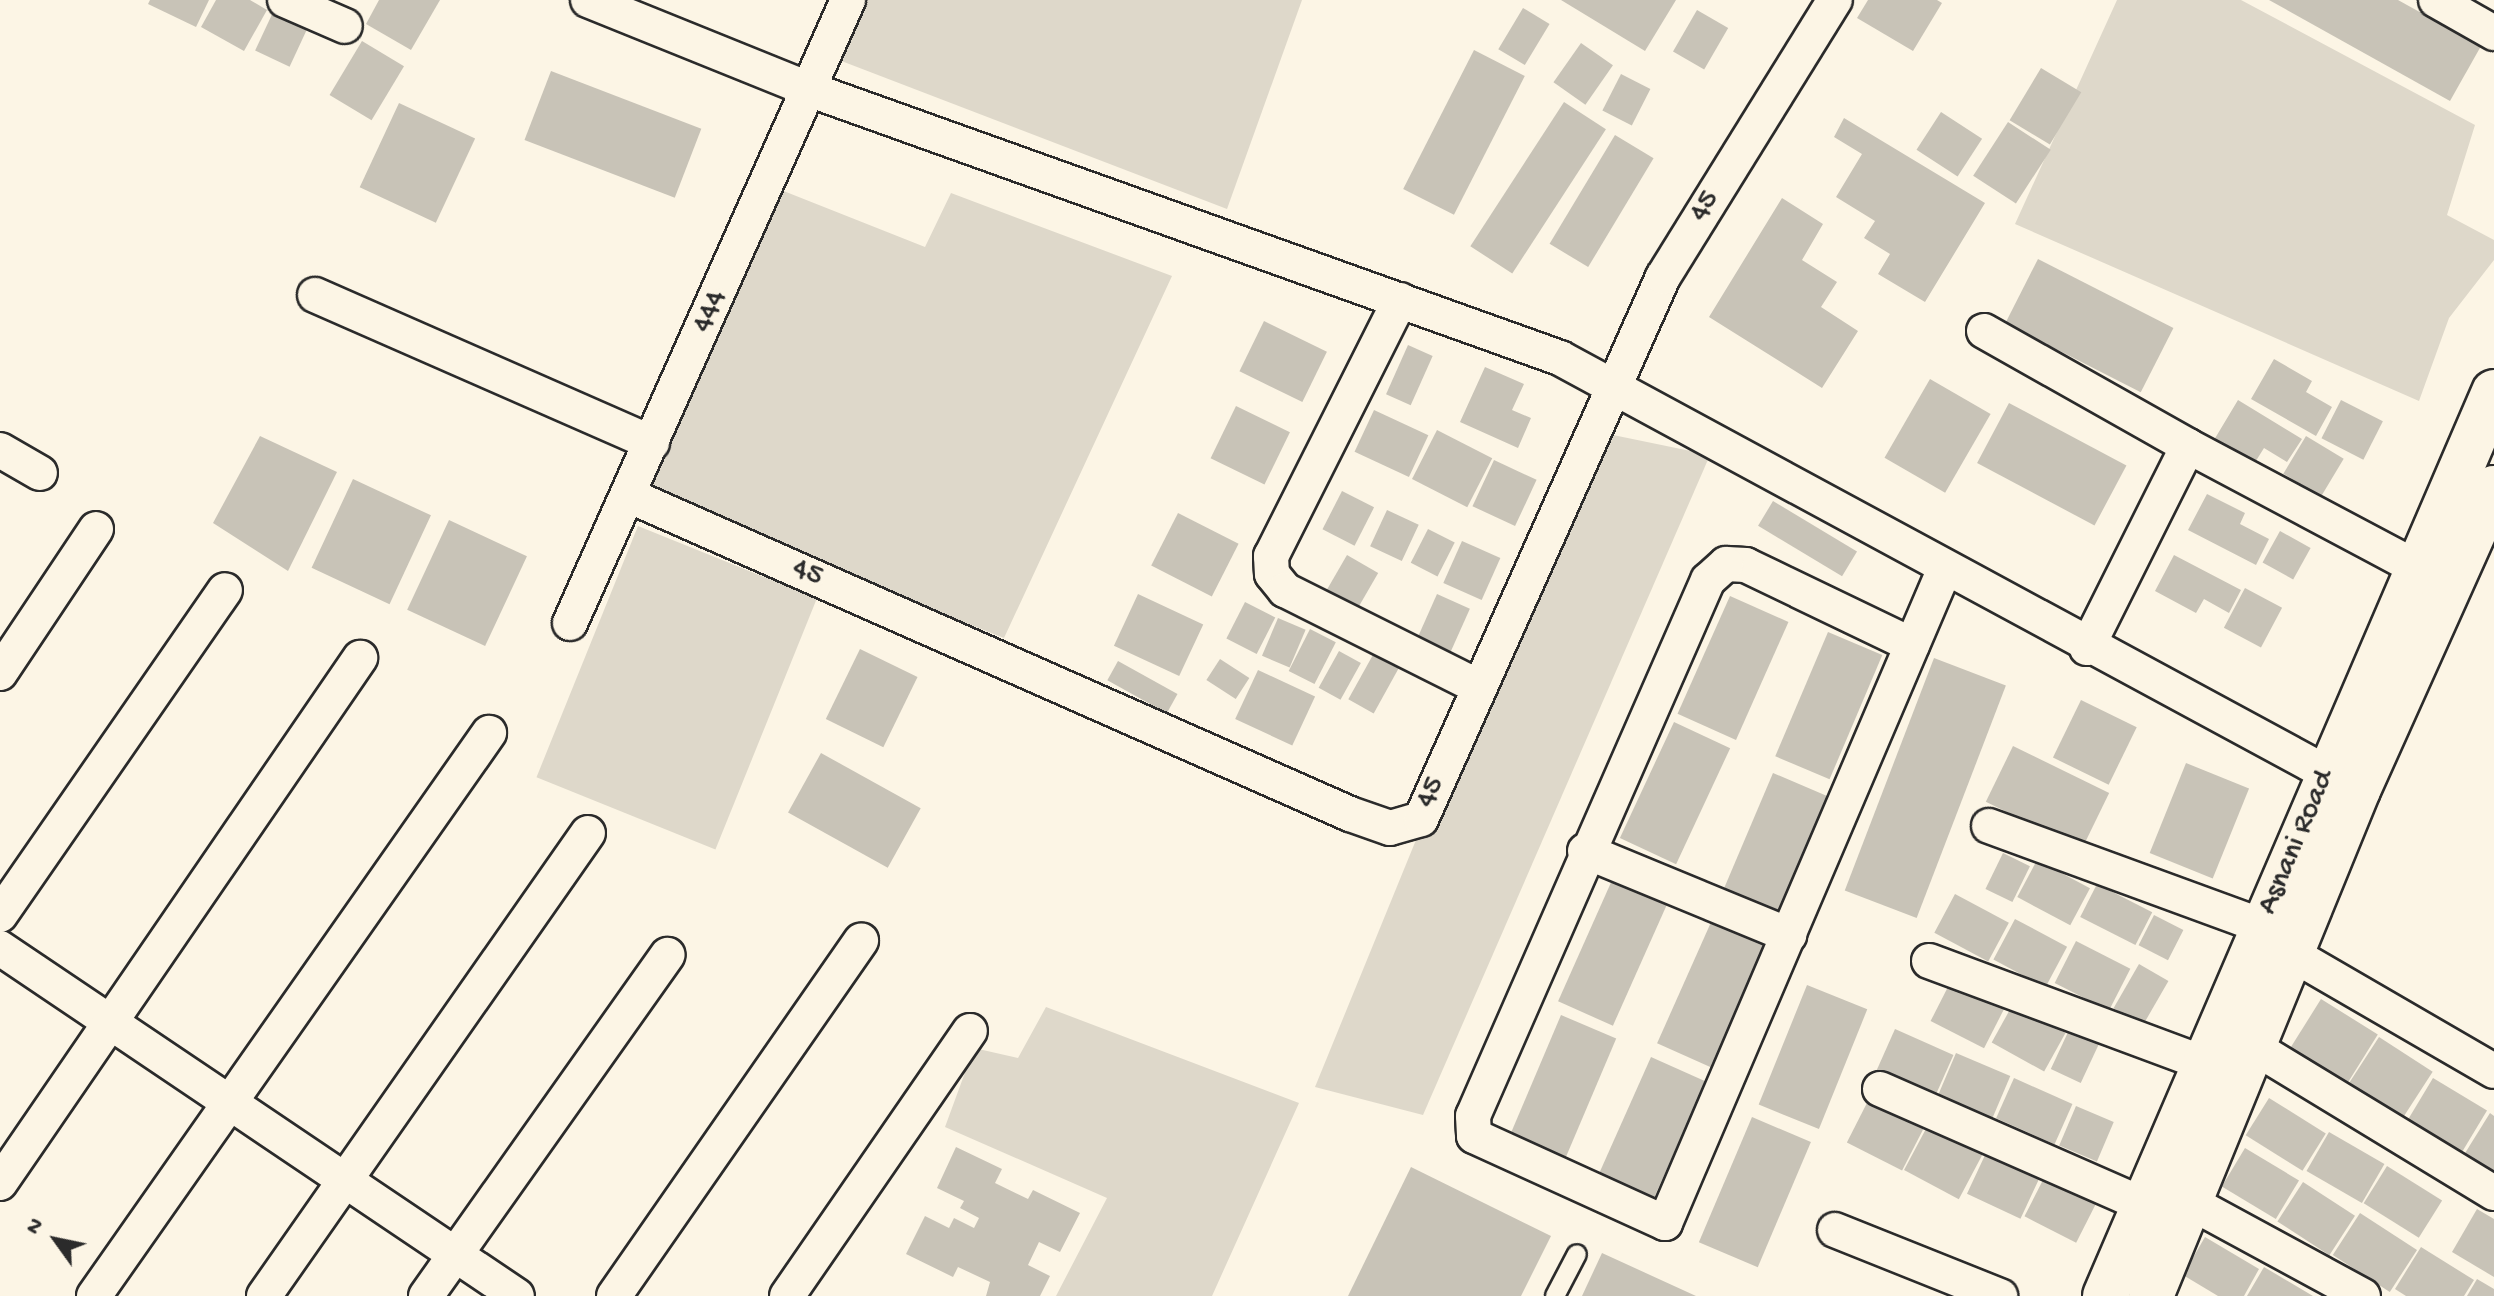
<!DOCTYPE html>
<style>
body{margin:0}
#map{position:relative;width:2494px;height:1296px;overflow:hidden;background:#fcf5e5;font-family:"Gochi Hand",sans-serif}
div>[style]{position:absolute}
.green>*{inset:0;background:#ded8ca;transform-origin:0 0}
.building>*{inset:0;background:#c8c3b7;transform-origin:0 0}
.roads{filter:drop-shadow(2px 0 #2b2b2b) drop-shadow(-2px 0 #2b2b2b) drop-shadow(0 2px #2b2b2b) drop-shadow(0 -2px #2b2b2b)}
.lane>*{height:18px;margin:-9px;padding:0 9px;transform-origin:9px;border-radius:9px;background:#fcf5e5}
.street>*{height:34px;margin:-17px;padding:0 17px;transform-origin:17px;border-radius:17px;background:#fcf5e5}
.secondary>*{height:44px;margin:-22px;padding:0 22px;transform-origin:22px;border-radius:22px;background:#fcf5e5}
span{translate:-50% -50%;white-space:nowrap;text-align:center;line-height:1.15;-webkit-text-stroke:8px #fcf5e5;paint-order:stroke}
.street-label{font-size:30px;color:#2b2b2b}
.north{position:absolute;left:16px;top:1200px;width:80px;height:80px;-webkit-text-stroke:6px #fcf5e5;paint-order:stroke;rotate:303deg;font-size:22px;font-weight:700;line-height:32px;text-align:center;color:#2b2b2b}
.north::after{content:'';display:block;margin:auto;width:28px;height:36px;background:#2b2b2b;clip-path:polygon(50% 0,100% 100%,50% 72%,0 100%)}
</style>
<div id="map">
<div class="green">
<i style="clip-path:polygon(853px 0,1302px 0,1227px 209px,831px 57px)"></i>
<i style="clip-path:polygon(2117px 0,2241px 0,2475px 125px,2447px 215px,2494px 240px,2494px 260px,2449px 318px,2419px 401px,2015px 224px)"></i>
<i style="clip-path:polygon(776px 188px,925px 247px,951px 193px,1172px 276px,1004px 638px,638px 494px)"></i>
<i style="clip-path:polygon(1584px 429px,1710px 455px,1423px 1115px,1315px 1087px)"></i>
<i style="left:638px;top:526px;width:193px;height:271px;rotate:22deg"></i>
<i style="clip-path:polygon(1046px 1007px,1299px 1103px,1212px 1296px,1056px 1296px,1107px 1198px,945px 1127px,974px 1048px,1018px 1058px)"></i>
</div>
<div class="building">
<i style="clip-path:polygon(150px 0,209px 0,196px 27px,148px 4px)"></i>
<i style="clip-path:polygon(216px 0,250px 0,267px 10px,244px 51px,201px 27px)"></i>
<i style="clip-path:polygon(379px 0,440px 0,411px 50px,366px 24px)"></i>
<i style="clip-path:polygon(1561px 0,1676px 0,1645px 51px)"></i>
<i style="clip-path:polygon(1868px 0,1937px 0,1942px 3px,1913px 51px,1857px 18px)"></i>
<i style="clip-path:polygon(2269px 0,2398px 0,2481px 46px,2450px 101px)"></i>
<i style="left:275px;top:8px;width:38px;height:47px;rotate:25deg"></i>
<i style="left:1523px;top:8px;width:31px;height:48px;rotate:31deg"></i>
<i style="left:1697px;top:10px;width:36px;height:48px;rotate:30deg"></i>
<i style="left:362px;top:41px;width:49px;height:63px;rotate:31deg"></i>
<i style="left:1581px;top:43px;width:39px;height:48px;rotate:35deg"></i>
<i style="left:1474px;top:50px;width:57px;height:156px;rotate:27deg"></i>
<i style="left:2041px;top:68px;width:47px;height:61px;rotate:31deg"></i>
<i style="left:551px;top:71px;width:161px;height:74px;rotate:21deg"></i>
<i style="left:1621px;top:74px;width:33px;height:41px;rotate:27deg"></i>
<i style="left:1564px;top:102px;width:50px;height:172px;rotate:33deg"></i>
<i style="left:399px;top:103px;width:84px;height:93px;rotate:25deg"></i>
<i style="left:1941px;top:112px;width:49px;height:45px;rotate:33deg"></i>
<i style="clip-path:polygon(1844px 118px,1985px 203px,1925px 302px,1878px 274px,1890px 254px,1864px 238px,1875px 221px,1836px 197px,1862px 154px,1834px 137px)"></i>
<i style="left:2008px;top:122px;width:51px;height:64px;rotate:33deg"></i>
<i style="left:1615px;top:135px;width:45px;height:127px;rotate:31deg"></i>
<i style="clip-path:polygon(1782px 198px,1823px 224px,1802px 260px,1837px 282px,1821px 307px,1858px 331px,1822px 388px,1709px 317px)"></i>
<i style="left:2038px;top:259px;width:152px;height:72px;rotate:27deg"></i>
<i style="left:1264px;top:321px;width:70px;height:56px;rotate:26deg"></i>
<i style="left:1408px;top:345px;width:27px;height:54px;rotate:24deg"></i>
<i style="clip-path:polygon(2274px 359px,2312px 381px,2306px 392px,2332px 407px,2316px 436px,2251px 399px)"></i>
<i style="clip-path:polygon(1485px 367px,1524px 384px,1512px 410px,1531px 418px,1518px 448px,1460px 422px)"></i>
<i style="left:1930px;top:379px;width:70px;height:91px;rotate:30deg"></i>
<i style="clip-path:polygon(2238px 400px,2302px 439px,2287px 462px,2264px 448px,2254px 464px,2214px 440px)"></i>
<i style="left:2341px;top:400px;width:47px;height:43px;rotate:27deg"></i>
<i style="left:2009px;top:403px;width:133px;height:68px;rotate:28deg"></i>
<i style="left:1236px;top:406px;width:60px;height:58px;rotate:26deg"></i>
<i style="left:1374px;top:410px;width:60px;height:46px;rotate:25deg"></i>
<i style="left:1437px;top:430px;width:62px;height:55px;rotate:27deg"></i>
<i style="clip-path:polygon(260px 436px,337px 472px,288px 571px,213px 523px)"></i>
<i style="left:2306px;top:436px;width:44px;height:44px;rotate:31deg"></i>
<i style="left:1494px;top:460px;width:47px;height:51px;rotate:25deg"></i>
<i style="left:353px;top:479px;width:86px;height:98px;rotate:25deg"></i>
<i style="left:1342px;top:491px;width:36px;height:43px;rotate:27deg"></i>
<i style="clip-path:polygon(2207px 494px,2245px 513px,2240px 524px,2269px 539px,2256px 565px,2188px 530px)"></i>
<i style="left:1773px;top:501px;width:98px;height:29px;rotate:31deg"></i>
<i style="left:1387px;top:510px;width:35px;height:40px;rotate:25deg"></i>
<i style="left:1178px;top:513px;width:68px;height:59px;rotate:27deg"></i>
<i style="left:449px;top:520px;width:86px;height:99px;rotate:25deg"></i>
<i style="left:1428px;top:529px;width:30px;height:38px;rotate:27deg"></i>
<i style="left:2280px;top:531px;width:35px;height:36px;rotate:29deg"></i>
<i style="left:1462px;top:541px;width:42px;height:46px;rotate:24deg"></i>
<i style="left:1347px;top:555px;width:36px;height:44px;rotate:30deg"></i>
<i style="clip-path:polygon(2174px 555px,2241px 590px,2229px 613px,2204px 599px,2196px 613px,2155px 591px)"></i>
<i style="left:2245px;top:588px;width:42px;height:45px;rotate:28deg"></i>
<i style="left:1138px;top:594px;width:72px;height:57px;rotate:25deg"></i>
<i style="left:1437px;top:594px;width:36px;height:50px;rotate:24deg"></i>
<i style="left:1730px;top:596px;width:64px;height:129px;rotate:24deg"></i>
<i style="left:1245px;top:602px;width:34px;height:41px;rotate:27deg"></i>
<i style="left:1278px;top:618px;width:30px;height:41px;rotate:23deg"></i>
<i style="left:1310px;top:629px;width:29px;height:47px;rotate:27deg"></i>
<i style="left:1828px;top:632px;width:59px;height:135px;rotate:23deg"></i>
<i style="left:860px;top:649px;width:64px;height:78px;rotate:26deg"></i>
<i style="left:1339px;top:651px;width:25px;height:42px;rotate:29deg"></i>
<i style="left:1374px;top:653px;width:29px;height:53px;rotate:29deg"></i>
<i style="left:1934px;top:658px;width:77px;height:249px;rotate:21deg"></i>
<i style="left:1220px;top:659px;width:35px;height:25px;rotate:33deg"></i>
<i style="left:1118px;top:661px;width:68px;height:22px;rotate:29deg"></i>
<i style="left:1258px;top:670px;width:63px;height:54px;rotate:25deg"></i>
<i style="left:2081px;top:700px;width:62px;height:64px;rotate:26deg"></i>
<i style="left:1674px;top:722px;width:62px;height:128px;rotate:25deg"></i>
<i style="left:2013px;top:746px;width:107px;height:62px;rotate:26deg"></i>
<i style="left:821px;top:753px;width:114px;height:68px;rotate:29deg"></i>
<i style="left:2186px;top:763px;width:68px;height:97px;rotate:22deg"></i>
<i style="left:1773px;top:773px;width:60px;height:135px;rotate:23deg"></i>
<i style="left:2003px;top:853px;width:30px;height:40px;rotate:26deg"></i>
<i style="left:2037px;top:860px;width:60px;height:42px;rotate:28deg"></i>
<i style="left:1613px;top:878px;width:60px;height:135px;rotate:24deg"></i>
<i style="left:2097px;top:884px;width:62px;height:37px;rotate:27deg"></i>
<i style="left:1955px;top:894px;width:61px;height:44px;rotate:28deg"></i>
<i style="left:2154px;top:915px;width:33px;height:34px;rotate:27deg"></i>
<i style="left:2015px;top:919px;width:59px;height:46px;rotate:28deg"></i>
<i style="left:1712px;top:920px;width:60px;height:135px;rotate:24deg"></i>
<i style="left:2076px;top:941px;width:61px;height:47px;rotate:27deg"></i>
<i style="left:2139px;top:964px;width:34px;height:51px;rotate:30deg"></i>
<i style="left:1951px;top:981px;width:60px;height:45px;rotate:27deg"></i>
<i style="left:1807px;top:985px;width:65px;height:129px;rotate:22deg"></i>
<i style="left:2321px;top:999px;width:67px;height:65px;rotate:32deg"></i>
<i style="left:2013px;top:1004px;width:60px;height:44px;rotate:29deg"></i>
<i style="left:1561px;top:1015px;width:60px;height:135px;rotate:23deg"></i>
<i style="left:1895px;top:1029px;width:64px;height:47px;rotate:24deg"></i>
<i style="left:2069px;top:1030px;width:33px;height:43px;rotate:25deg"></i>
<i style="left:2379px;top:1037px;width:64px;height:60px;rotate:33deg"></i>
<i style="left:1956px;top:1053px;width:59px;height:47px;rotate:23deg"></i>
<i style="left:1651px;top:1057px;width:60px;height:135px;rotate:24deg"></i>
<i style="left:2014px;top:1078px;width:64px;height:44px;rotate:24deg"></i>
<i style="left:2433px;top:1078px;width:63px;height:54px;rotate:31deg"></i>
<i style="left:1870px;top:1097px;width:62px;height:51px;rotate:27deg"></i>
<i style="left:2269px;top:1098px;width:67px;height:44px;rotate:32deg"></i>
<i style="left:2076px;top:1106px;width:41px;height:43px;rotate:23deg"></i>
<i style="clip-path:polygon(2490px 1113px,2494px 1116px,2494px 1178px,2462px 1158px)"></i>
<i style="left:1752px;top:1117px;width:64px;height:136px;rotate:23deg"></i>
<i style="left:1928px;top:1125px;width:62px;height:51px;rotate:28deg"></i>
<i style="left:2329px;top:1132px;width:64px;height:45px;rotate:30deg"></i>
<i style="clip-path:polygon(956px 1147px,1002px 1169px,995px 1183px,1028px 1199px,1033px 1190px,1080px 1213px,1060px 1252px,1039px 1242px,1028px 1265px,1050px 1276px,1040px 1296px,986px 1296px,990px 1282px,958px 1267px,953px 1277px,906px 1254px,925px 1216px,949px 1228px,954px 1218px,974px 1228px,979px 1218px,960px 1208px,964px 1201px,937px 1188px)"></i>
<i style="left:2245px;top:1148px;width:63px;height:45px;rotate:31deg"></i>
<i style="left:1986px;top:1153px;width:59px;height:45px;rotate:25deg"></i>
<i style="left:2387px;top:1166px;width:65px;height:44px;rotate:32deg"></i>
<i style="clip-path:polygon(1411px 1167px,1551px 1236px,1521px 1296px,1348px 1296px)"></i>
<i style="left:2044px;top:1178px;width:58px;height:43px;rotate:27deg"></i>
<i style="left:2303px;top:1182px;width:62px;height:47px;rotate:33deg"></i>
<i style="clip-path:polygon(2477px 1209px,2494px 1219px,2494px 1277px,2452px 1252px)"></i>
<i style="left:2360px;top:1213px;width:68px;height:50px;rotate:33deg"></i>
<i style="clip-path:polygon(2205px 1237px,2259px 1269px,2244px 1296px,2218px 1296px,2183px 1275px)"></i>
<i style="clip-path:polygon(2421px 1247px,2474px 1280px,2464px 1296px,2406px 1296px,2395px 1289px)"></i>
<i style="clip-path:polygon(1602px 1253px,1696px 1296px,1582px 1296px)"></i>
<i style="clip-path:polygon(2264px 1267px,2313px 1296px,2247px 1296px)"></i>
<i style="clip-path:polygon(2477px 1279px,2494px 1289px,2494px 1296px,2467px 1296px)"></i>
</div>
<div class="roads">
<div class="lane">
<i style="left:1555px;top:1296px;width:47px;rotate:-62.4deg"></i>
</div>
<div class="street">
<i style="left:285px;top:0;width:65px;rotate:23.4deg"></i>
<i style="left:588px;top:0;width:240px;rotate:22deg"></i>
<i style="left:811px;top:90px;width:796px;rotate:19.69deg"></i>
<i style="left:1560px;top:358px;width:899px;rotate:28.42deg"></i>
<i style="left:2436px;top:0;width:67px;rotate:29.6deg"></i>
<i style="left:315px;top:295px;width:368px;rotate:23.7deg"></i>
<i style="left:1400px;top:300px;width:287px;rotate:116.7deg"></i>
<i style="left:1271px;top:556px;width:18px;rotate:87deg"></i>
<i style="left:1272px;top:574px;width:21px;rotate:51deg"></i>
<i style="left:1285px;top:590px;width:217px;rotate:26.6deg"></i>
<i style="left:1984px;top:331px;width:234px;rotate:29.4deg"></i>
<i style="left:2188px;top:446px;width:226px;rotate:116.6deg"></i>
<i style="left:2188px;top:446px;width:258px;rotate:28deg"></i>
<i style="left:0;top:450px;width:46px;rotate:29.9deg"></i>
<i style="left:628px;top:495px;width:789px;rotate:23.84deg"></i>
<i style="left:1350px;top:814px;width:42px;rotate:19.3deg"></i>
<i style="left:1390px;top:828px;width:32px;rotate:-16deg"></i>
<i style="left:1421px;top:819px;width:594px;rotate:-65.94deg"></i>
<i style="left:1663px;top:277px;width:326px;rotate:-58.2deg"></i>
<i style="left:570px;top:623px;width:682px;rotate:-65.95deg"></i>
<i style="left:1912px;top:645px;width:184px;rotate:-154.3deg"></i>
<i style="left:1746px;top:565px;width:20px;rotate:-177deg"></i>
<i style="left:1726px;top:564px;width:24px;rotate:138deg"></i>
<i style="left:1708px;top:580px;width:585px;rotate:113.67deg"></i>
<i style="left:1473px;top:1116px;width:20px;rotate:87deg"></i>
<i style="left:1474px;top:1136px;width:210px;rotate:24.5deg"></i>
<i style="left:1665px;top:1223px;width:712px;rotate:-66.85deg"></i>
<i style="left:0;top:673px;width:173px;rotate:-56.3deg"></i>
<i style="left:1989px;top:826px;width:292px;rotate:20.1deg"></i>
<i style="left:1585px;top:851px;width:221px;rotate:22.4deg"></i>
<i style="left:0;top:915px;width:395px;rotate:-55.3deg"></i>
<i style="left:0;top:948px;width:623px;rotate:33.95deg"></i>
<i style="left:2292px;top:954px;width:233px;rotate:30.1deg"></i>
<i style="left:1929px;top:961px;width:293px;rotate:20.4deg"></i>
<i style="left:2252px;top:1046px;width:283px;rotate:31.3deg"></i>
<i style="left:1880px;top:1089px;width:288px;rotate:23.7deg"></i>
<i style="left:0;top:1183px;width:637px;rotate:-55.56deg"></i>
<i style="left:2188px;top:1201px;width:199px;rotate:28.5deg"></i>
<i style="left:1835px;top:1230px;width:178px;rotate:21.8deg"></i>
<i style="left:94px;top:1296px;width:688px;rotate:-54.95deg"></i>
<i style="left:264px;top:1296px;width:565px;rotate:-55.02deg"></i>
<i style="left:426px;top:1296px;width:418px;rotate:-54.7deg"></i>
<i style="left:614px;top:1296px;width:433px;rotate:-55.2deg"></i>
<i style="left:787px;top:1296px;width:322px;rotate:-55.4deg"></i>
</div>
<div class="secondary">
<i style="left:2105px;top:1296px;width:984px;rotate:-66.72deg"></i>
<i style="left:2151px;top:1296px;width:547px;rotate:-67.75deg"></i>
<i style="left:2358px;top:790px;width:331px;rotate:-65.8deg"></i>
</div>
</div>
<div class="street-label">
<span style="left:1706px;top:207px;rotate:-58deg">45</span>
<span style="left:711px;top:312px;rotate:-66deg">444</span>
<span style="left:807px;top:574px;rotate:24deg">45</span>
<span style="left:1432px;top:793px;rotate:-65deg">45</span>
<span style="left:2298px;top:843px;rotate:-67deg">Asnani Road</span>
</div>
<div class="north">N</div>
</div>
